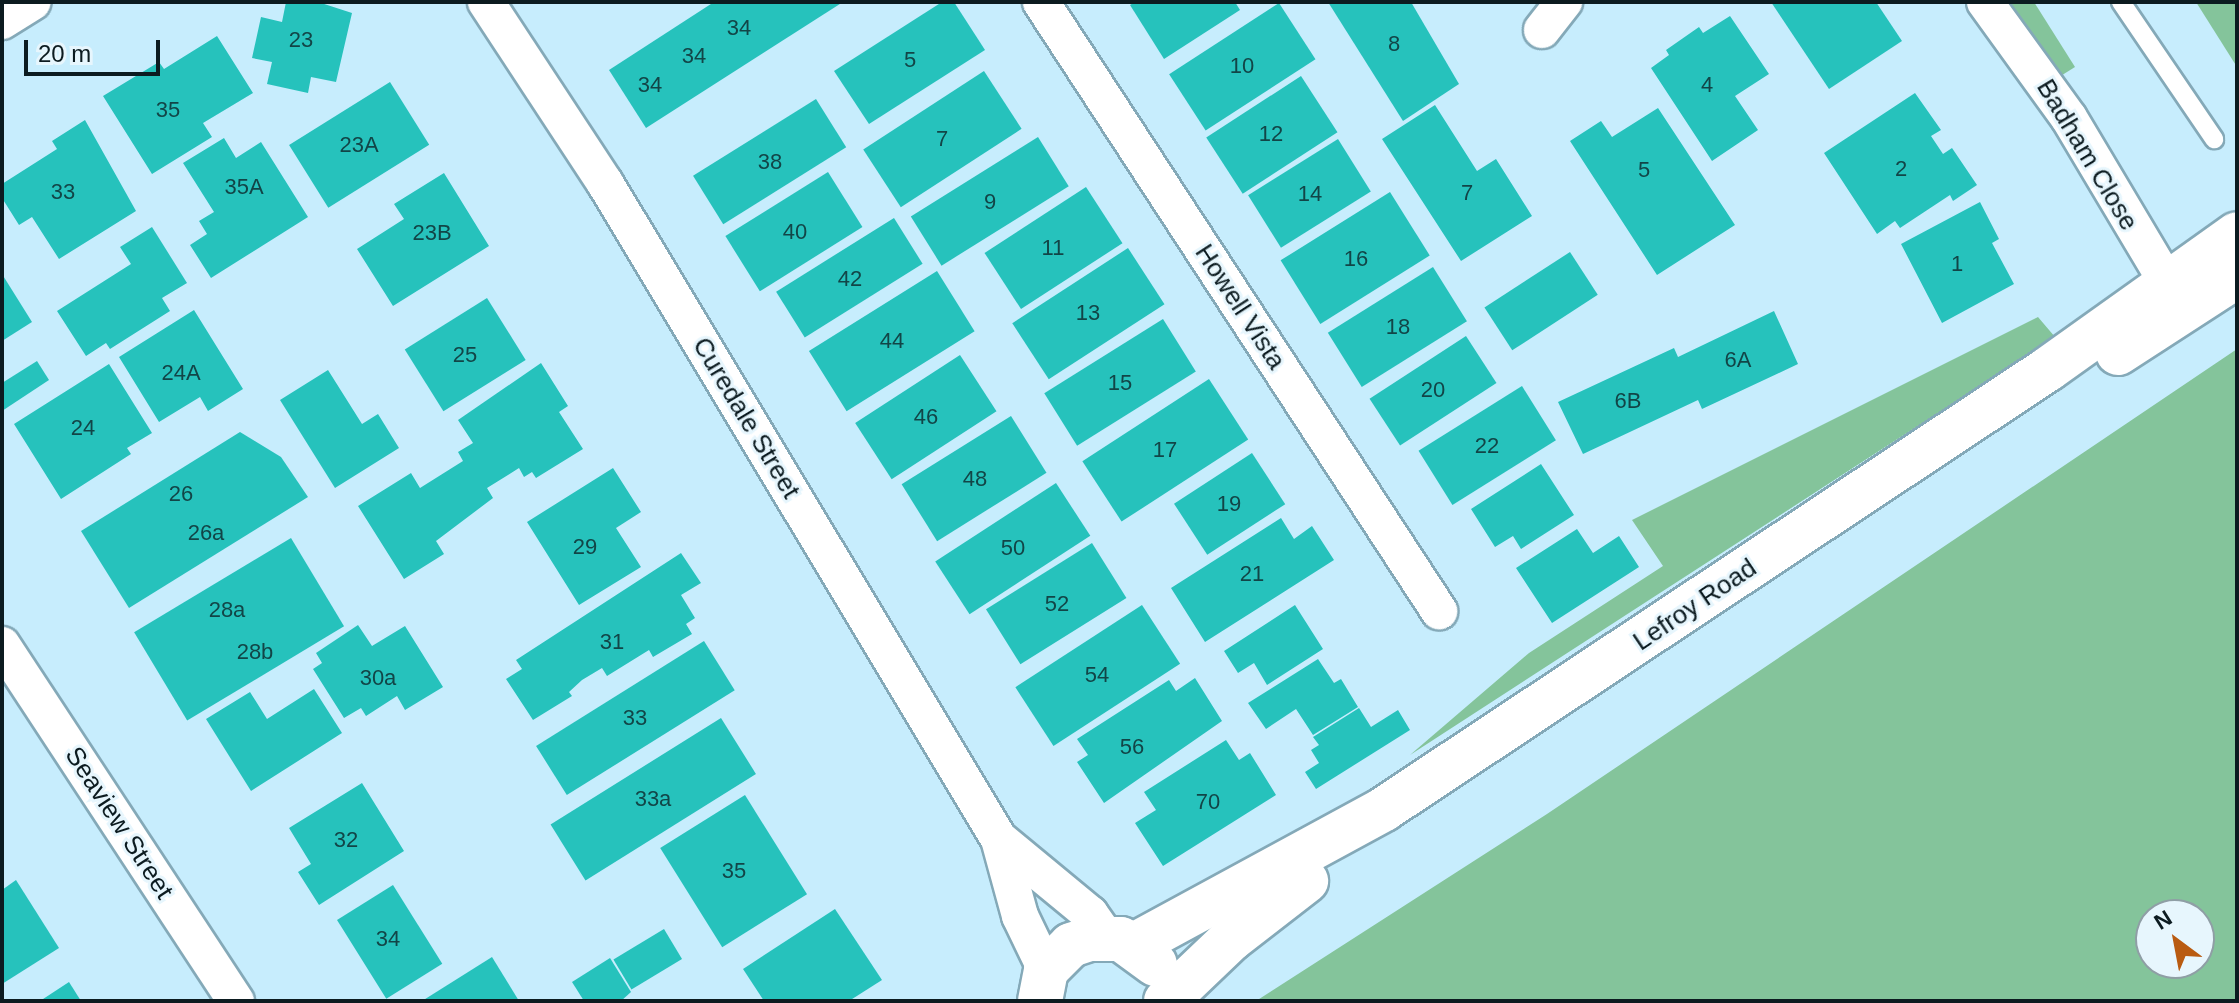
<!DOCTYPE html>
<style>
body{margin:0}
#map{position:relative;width:2239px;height:1003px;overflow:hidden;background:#c7edfd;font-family:Helvetica,sans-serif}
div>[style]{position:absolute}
.green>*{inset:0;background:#84c49b}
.building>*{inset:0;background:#26c2bc;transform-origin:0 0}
.roads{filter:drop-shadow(2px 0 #84a9b8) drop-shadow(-2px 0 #84a9b8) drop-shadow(0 2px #84a9b8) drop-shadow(0 -2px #84a9b8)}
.service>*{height:18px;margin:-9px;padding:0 9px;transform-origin:9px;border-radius:9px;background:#fff}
.minor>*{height:36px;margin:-18px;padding:0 18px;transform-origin:18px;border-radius:18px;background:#fff}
.tertiary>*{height:44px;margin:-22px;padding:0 22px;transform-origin:22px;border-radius:22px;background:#fff}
span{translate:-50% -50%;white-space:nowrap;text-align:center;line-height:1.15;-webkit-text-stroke:6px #e7f6fd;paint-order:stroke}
.number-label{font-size:22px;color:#124547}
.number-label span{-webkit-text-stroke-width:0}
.street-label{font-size:26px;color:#0c1b20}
.frame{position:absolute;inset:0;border:4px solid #0c1b20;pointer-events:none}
.north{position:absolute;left:2135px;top:899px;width:80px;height:80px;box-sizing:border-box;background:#e7f6fd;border:2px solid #8f9ea5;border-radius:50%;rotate:328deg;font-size:22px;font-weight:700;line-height:32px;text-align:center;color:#0c1b20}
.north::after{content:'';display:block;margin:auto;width:28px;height:36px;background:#b95b11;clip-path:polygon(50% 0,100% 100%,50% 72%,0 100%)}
.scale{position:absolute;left:24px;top:40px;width:136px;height:36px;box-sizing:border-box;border:4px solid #0c1b20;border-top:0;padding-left:10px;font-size:24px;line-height:28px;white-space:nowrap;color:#0c1b20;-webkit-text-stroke:6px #e7f6fd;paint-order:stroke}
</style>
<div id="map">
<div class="green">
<i style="clip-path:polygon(2009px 2px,2034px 2px,2075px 67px,2059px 77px)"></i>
<i style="clip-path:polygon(2196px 2px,2237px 2px,2237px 67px)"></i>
<i style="clip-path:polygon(2038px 317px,2055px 337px,1410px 755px,1529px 653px,1663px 566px,1632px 520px)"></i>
<i style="clip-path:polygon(evenodd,2237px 349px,2237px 1001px,1256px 1001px,1547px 814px,2237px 349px,2151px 915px,2199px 915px,2199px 963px,2151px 963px,2151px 915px)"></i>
</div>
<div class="building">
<i style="clip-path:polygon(286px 2px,318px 2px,352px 13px,336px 82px,311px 77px,308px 93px,267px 84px,272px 62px,252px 58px,261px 17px,282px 22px)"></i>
<i style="clip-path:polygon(714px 2px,843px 2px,646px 128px,609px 70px)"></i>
<i style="clip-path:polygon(942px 2px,954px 2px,985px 50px,869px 124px,834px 71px)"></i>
<i style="clip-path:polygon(1135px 2px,1235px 2px,1240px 10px,1164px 59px,1130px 5px)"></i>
<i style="clip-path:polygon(1328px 2px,1411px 2px,1459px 84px,1403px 121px)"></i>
<i style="clip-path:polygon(1771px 2px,1876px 2px,1902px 41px,1829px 89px)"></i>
<i style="left:1279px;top:3px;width:67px;height:131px;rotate:57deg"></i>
<i style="clip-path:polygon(1730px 16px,1769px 74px,1735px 96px,1758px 130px,1712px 161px,1651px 68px,1669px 55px,1666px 50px,1699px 27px,1703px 33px)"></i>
<i style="clip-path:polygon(217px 36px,253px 93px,203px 123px,212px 137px,152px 174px,103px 96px,159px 62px,164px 69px)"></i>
<i style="left:984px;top:71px;width:69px;height:144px;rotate:57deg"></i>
<i style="left:1301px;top:76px;width:67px;height:113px;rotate:57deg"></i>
<i style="left:390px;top:82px;width:74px;height:119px;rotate:58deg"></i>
<i style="clip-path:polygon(1915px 93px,1941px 130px,1931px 136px,1943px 154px,1952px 148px,1977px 185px,1953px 201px,1950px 195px,1900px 228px,1895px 221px,1877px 234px,1824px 153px)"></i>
<i style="left:816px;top:99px;width:57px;height:145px;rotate:58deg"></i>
<i style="clip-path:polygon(1435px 105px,1477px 171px,1496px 159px,1532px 216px,1461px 261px,1382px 139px)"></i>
<i style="clip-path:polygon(1658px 108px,1735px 225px,1657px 275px,1570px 141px,1601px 121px,1612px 137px)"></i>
<i style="clip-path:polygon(85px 120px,136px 211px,59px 259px,32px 217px,19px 225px,2px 198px,2px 184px,57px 149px,52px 141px)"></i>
<i style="left:1038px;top:137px;width:58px;height:150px;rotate:58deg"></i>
<i style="clip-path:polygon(224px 138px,236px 158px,261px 142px,308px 217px,211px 278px,190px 245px,207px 234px,199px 221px,214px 212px,183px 163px)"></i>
<i style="left:1338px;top:139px;width:62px;height:106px;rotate:58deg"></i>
<i style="left:828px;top:172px;width:65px;height:121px;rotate:58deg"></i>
<i style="clip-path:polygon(444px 173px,489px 246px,393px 306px,357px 249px,404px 219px,394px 204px)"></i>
<i style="left:1086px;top:187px;width:67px;height:121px;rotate:57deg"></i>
<i style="left:1390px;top:192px;width:75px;height:129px;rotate:58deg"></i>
<i style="clip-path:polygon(1980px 202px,1999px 239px,1992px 243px,2014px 284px,1942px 323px,1901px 244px)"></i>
<i style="left:894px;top:218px;width:54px;height:139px;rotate:58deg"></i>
<i style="clip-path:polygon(152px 227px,187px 283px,162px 298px,170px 311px,110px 349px,106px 343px,86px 356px,57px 311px,131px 264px,120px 247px)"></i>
<i style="left:1128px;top:248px;width:67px;height:138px;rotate:57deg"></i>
<i style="left:1570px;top:252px;width:51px;height:102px;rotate:57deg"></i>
<i style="left:1433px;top:267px;width:64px;height:124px;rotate:58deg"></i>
<i style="left:937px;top:271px;width:71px;height:151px;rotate:58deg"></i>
<i style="clip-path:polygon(2px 274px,32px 322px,2px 341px)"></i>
<i style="left:487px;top:298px;width:73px;height:97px;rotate:58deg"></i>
<i style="clip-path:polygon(194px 310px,243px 389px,208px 411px,200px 397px,159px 422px,119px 357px)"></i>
<i style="clip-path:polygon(1774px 311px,1798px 364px,1702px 409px,1698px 400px,1583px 454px,1558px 402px,1674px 348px,1678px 357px)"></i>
<i style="left:1163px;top:319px;width:62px;height:140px;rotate:58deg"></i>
<i style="left:1466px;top:336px;width:56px;height:115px;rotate:57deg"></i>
<i style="left:960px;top:355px;width:67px;height:125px;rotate:57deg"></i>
<i style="clip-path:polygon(37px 361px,49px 380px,2px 411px,2px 383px)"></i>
<i style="clip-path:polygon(541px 363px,568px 406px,559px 412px,583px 449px,536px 478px,532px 472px,524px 477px,519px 468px,487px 488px,493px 498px,436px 541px,444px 554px,404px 579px,358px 506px,411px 473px,420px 488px,463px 461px,458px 452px,473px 443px,458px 420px)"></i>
<i style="clip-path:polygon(109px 364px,152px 433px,127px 448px,131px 454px,61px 499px,14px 424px)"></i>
<i style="clip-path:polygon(328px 370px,362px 424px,378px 414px,399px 448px,335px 488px,280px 400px)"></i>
<i style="left:1209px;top:379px;width:72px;height:151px;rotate:57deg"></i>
<i style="left:1522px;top:386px;width:64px;height:122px;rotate:58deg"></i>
<i style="left:1011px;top:416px;width:67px;height:129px;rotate:58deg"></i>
<i style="clip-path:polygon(240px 432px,281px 457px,308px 497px,129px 608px,81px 531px)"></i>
<i style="left:1252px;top:453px;width:61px;height:93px;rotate:57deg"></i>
<i style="clip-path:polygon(1541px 464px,1574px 515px,1521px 549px,1513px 536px,1495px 547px,1471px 509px)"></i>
<i style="clip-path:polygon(613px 468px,641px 512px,616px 528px,641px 567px,579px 605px,527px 522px)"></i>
<i style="left:1056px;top:483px;width:63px;height:144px;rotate:57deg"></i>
<i style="clip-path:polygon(1281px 518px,1294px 539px,1312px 526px,1334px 560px,1205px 642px,1171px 588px)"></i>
<i style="clip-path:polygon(1577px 529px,1593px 553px,1619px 536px,1639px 567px,1552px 623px,1516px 568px)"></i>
<i style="left:291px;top:538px;width:103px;height:183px;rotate:59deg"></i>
<i style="left:1092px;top:543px;width:65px;height:125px;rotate:58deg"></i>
<i style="clip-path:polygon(681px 553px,701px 583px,681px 595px,695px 618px,686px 624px,692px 634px,653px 657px,649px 650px,607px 676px,602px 668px,582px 680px,569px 692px,572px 696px,533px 720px,506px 679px,522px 669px,516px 660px)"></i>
<i style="left:1142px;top:605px;width:70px;height:151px;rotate:57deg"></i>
<i style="clip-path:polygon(1295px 605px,1323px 649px,1267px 685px,1254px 663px,1238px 673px,1224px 651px)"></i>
<i style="clip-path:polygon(358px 625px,372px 646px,405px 626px,443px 687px,405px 710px,397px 696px,366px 716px,361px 708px,344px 718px,313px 669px,322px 663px,316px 653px)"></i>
<i style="left:704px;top:641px;width:58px;height:198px;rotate:58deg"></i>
<i style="clip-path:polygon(1318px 659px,1334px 683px,1341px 679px,1358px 707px,1313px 735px,1296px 709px,1266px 729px,1248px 703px)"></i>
<i style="clip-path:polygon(1195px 678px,1222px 721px,1104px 803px,1077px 762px,1088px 755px,1077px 739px,1169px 680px,1176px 691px)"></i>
<i style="clip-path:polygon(314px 689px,342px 733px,251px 791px,206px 719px,250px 692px,267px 719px)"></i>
<i style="clip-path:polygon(1359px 708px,1371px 727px,1398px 710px,1410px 730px,1316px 789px,1305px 772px,1319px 763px,1311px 750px,1319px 745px,1313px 737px)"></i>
<i style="left:721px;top:718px;width:66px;height:201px;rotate:58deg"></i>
<i style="clip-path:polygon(1226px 740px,1239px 760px,1250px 753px,1276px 795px,1163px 866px,1135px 823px,1156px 810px,1144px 792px)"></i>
<i style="clip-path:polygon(362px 783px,404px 851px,319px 905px,298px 872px,311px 864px,289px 828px)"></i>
<i style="left:745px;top:795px;width:117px;height:100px;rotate:58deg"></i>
<i style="clip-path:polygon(16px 880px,59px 948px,2px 984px,2px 890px)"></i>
<i style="left:393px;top:885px;width:93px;height:66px;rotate:58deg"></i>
<i style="clip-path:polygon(835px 909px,882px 980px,849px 1001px,764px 1001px,743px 969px)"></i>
<i style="left:664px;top:929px;width:35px;height:59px;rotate:59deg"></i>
<i style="clip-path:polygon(492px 957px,519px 1001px,422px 1001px)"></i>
<i style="clip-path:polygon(610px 958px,631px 992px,621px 1001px,584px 1001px,572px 982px)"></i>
<i style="clip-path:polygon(69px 982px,81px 1001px,40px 1001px)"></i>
</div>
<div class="roads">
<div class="service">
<i style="left:2121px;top:2px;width:166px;rotate:55.8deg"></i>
</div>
<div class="minor">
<i style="left:486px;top:2px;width:217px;rotate:56.7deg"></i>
<i style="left:605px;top:183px;width:765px;rotate:59.01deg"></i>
<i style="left:999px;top:839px;width:80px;rotate:74.7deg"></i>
<i style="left:1020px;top:916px;width:60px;rotate:64.3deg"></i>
<i style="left:1041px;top:2px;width:728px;rotate:56.83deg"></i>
<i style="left:1985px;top:2px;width:143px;rotate:54.1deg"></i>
<i style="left:2069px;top:118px;width:219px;rotate:59.2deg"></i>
<i style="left:2px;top:21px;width:36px;rotate:-32deg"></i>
<i style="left:1542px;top:30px;width:36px;rotate:-52deg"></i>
<i style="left:2px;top:645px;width:426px;rotate:56.7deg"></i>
<i style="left:999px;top:839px;width:118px;rotate:39.5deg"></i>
<i style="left:1090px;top:914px;width:28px;rotate:55deg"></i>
</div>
<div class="tertiary">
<i style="left:2118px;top:353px;width:142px;rotate:-32.9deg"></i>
<i style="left:1134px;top:945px;width:285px;rotate:-28.5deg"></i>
<i style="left:1384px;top:809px;width:797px;rotate:-33.53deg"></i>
<i style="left:2048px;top:369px;width:232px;rotate:-35.5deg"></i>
<i style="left:1040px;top:1001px;width:32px;rotate:-79deg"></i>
<i style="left:1046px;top:970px;width:35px;rotate:-45deg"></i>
<i style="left:1071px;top:945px;width:19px;rotate:-18deg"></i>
<i style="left:1089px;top:939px;width:32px"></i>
<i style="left:1121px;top:939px;width:42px;rotate:36.3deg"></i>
<i style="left:1166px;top:1001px;width:90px;rotate:-43.6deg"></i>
<i style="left:1231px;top:939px;width:95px;rotate:-37.7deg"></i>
</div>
</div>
<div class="number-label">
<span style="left:739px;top:28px">34</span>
<span style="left:301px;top:40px">23</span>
<span style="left:1394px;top:44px">8</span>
<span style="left:694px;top:56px">34</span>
<span style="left:910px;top:60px">5</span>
<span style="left:1242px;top:66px">10</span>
<span style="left:650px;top:85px">34</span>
<span style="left:1707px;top:85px">4</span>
<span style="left:168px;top:110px">35</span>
<span style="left:1271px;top:134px">12</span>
<span style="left:942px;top:139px">7</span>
<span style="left:359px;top:145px">23A</span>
<span style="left:770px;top:162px">38</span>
<span style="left:1901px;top:169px">2</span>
<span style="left:1644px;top:170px">5</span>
<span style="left:244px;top:187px">35A</span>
<span style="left:63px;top:192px">33</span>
<span style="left:1467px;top:193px">7</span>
<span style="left:1310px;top:194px">14</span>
<span style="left:990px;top:202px">9</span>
<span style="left:795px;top:232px">40</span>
<span style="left:432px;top:233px">23B</span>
<span style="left:1053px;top:248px">11</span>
<span style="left:1356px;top:259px">16</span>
<span style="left:1957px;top:264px">1</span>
<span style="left:850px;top:279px">42</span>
<span style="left:1088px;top:313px">13</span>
<span style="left:1398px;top:327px">18</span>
<span style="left:892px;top:341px">44</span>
<span style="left:465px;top:355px">25</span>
<span style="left:1738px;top:360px">6A</span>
<span style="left:181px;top:373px">24A</span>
<span style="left:1120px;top:383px">15</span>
<span style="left:1433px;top:390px">20</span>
<span style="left:1628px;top:401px">6B</span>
<span style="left:926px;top:417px">46</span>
<span style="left:83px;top:428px">24</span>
<span style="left:1487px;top:446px">22</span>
<span style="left:1165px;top:450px">17</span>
<span style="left:975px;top:479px">48</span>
<span style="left:181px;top:494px">26</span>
<span style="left:1229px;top:504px">19</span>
<span style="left:206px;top:533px">26a</span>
<span style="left:585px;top:547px">29</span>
<span style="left:1013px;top:548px">50</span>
<span style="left:1252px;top:574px">21</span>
<span style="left:1057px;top:604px">52</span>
<span style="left:227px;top:610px">28a</span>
<span style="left:612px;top:642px">31</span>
<span style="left:255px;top:652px">28b</span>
<span style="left:1097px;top:675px">54</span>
<span style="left:378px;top:678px">30a</span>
<span style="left:635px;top:718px">33</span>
<span style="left:1132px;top:747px">56</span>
<span style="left:653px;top:799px">33a</span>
<span style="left:1208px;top:802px">70</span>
<span style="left:346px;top:840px">32</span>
<span style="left:734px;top:871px">35</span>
<span style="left:388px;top:939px">34</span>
</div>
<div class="street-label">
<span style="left:2087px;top:155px;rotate:59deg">Badham Close</span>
<span style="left:1240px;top:307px;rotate:57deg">Howell Vista</span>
<span style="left:746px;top:418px;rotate:59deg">Curedale Street</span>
<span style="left:1695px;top:605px;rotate:-34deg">Lefroy Road</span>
<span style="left:119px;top:823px;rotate:57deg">Seaview Street</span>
</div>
<div class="frame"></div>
<div class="north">N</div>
<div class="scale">20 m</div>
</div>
